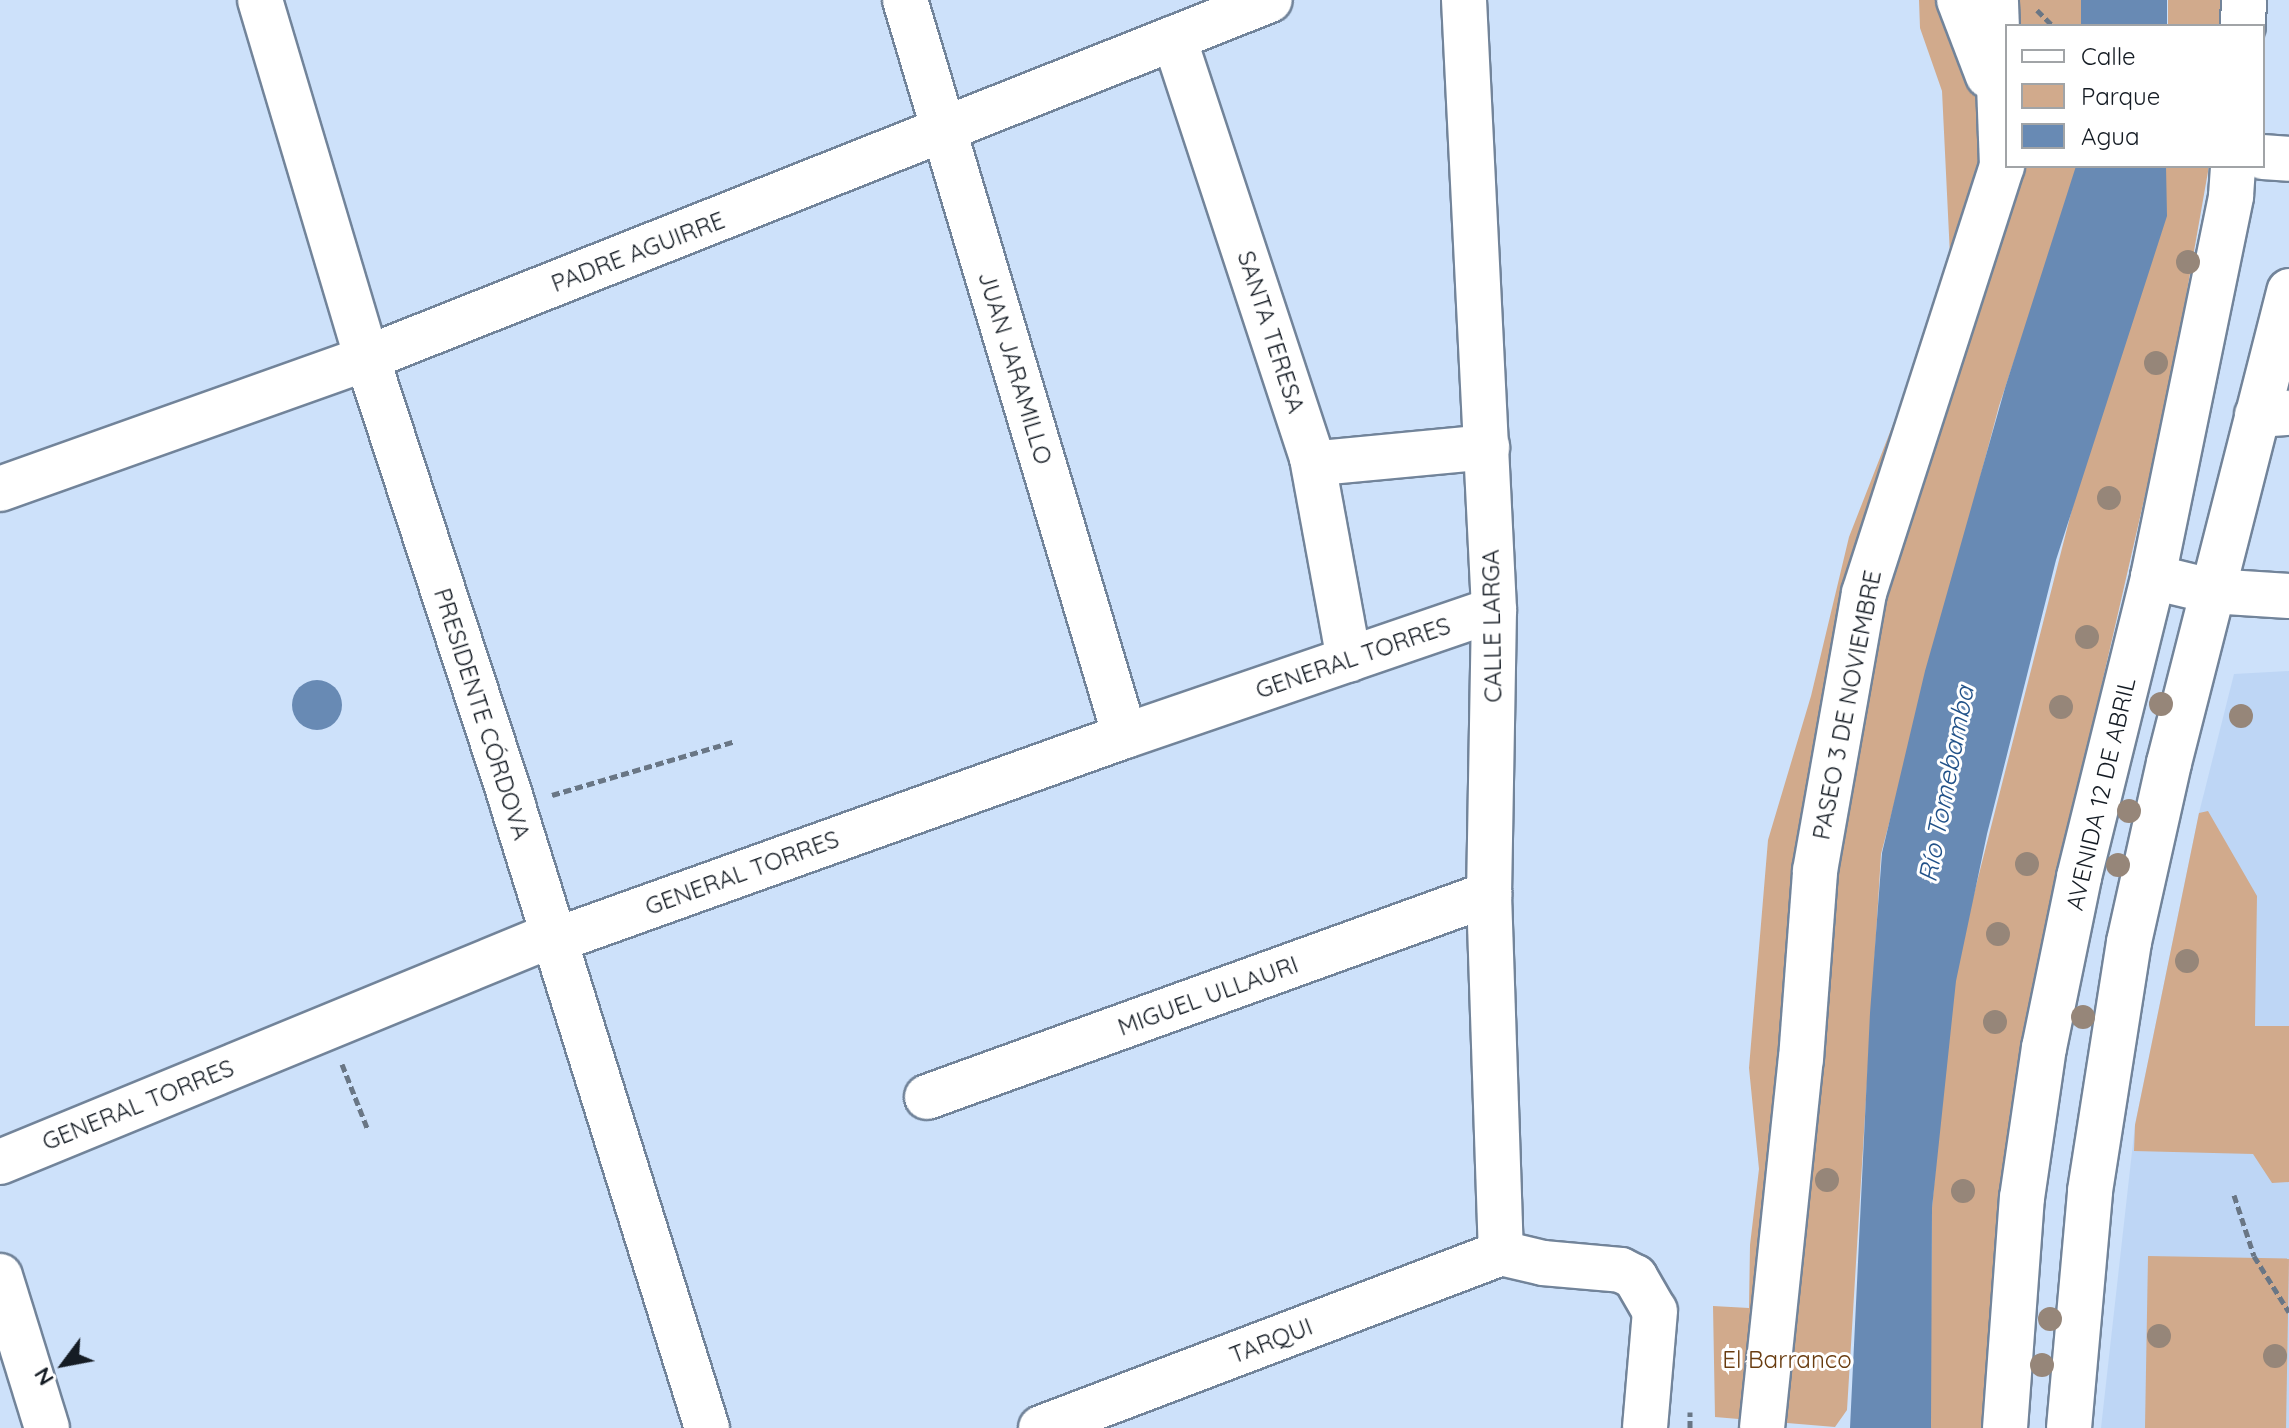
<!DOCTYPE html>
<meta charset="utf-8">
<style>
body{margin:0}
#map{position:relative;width:2289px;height:1428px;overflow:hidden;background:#cde1fa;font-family:Quicksand,sans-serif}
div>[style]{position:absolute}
.built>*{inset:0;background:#bed6f5}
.green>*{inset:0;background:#d1aa8c;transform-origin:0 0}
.water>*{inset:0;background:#688ab4;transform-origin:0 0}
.round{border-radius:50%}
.path>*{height:5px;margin-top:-2.5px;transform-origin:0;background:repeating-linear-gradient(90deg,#697685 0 8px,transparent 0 12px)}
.roads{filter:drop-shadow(2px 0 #72849a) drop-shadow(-2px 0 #72849a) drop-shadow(0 2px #72849a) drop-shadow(0 -2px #72849a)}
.minor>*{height:44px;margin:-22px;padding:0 22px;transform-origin:22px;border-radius:22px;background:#fff}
.major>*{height:44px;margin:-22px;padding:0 22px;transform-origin:22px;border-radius:22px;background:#fff}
.trees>*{width:24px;height:24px;margin:-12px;border-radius:50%;background:#968679}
span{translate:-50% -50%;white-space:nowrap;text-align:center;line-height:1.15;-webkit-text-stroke:6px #fff;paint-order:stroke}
.street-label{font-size:24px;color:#151c24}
.park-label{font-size:24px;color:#693c10}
.water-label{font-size:26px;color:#225289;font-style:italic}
.legend{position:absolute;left:2005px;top:24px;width:260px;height:144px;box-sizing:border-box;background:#fff;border:2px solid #a1a4a7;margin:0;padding:10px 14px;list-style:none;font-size:24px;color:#151c24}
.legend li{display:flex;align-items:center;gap:16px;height:40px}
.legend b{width:40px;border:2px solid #a1a4a7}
.north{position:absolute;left:24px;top:1324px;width:80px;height:80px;-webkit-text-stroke:6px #fff;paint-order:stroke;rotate:238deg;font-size:22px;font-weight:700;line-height:32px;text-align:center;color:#151c24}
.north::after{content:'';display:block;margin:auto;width:28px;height:36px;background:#151c24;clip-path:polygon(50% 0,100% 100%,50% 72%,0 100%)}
</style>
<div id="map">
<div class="built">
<i style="clip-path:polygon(2289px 671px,2289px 1428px,2101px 1428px,2135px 1125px,2199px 813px,2234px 674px)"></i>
</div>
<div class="green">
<i style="clip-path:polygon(1919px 0,2082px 0,2085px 26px,2007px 26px,2007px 166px,2079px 166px,1999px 406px,1881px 854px,1847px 1410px,1835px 1427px,1715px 1417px,1713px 1306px,1749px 1308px,1750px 1245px,1759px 1169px,1749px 1068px,1768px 840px,1811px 696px,1849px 537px,1951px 276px,1942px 91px,1920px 28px)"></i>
<i style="left:2168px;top:0;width:52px;height:26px"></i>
<i style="clip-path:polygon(2166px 166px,2209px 166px,2171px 382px,2070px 823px,2010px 1112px,1982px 1428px,1930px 1428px,1932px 1207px,1952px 980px,2072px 509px)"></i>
<i style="clip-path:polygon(2208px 811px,2257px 896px,2255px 1026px,2289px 1026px,2289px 1182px,2272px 1183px,2253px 1154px,2134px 1151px,2135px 1125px,2199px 813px)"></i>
<i style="left:2148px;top:1256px;width:141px;height:173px;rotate:1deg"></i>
</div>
<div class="water">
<i style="left:2081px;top:0;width:86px;height:26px"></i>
<i style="clip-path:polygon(2076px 166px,2166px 166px,2167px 216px,2056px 560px,1987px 834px,1956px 981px,1932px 1208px,1931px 1428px,1850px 1428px,1870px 1013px,1882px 853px,1925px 671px,2005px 388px)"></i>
<i class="round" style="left:292px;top:680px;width:50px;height:50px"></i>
</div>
<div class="path">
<i style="left:2037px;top:10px;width:23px;rotate:45deg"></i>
<i style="left:552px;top:795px;width:191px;rotate:-16.4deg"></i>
<i style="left:342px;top:1064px;width:71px;rotate:68.5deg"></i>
<i style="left:2234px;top:1195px;width:64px;rotate:71.8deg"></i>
<i style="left:2254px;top:1256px;width:66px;rotate:58deg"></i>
<i style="left:1690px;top:1428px;width:16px;rotate:-90deg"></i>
</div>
<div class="roads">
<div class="minor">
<i style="left:260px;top:0;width:374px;rotate:73.4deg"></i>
<i style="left:367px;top:358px;width:471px;rotate:71.9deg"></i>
<i style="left:513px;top:806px;width:652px;rotate:72.68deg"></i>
<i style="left:905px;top:0;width:768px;rotate:73.36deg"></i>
<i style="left:1464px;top:0;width:611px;rotate:87.18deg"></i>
<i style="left:1494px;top:610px;width:284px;rotate:91deg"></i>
<i style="left:1489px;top:894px;width:359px;rotate:88.1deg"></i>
<i style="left:1959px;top:0;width:81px;rotate:69.1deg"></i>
<i style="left:1174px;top:38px;width:442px;rotate:71.8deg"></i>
<i style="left:1312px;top:458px;width:9px;rotate:36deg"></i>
<i style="left:1319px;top:463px;width:169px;rotate:-5.4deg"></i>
<i style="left:2257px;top:415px;width:32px;rotate:-4deg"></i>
<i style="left:1312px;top:458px;width:205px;rotate:79.6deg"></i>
<i style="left:0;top:489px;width:390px;rotate:-19.6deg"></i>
<i style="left:367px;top:358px;width:971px;rotate:-21.63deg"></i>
<i style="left:2153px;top:577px;width:60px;rotate:13.6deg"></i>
<i style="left:2211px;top:591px;width:78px;rotate:3.7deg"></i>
<i style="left:927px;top:1097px;width:598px;rotate:-19.86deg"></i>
<i style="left:0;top:1162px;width:584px;rotate:-22.35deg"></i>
<i style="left:540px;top:940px;width:13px;rotate:4deg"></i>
<i style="left:553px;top:941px;width:608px;rotate:-19.72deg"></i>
<i style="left:1125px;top:736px;width:390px;rotate:-18.9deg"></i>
<i style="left:1501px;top:1253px;width:43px;rotate:13.4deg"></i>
<i style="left:1543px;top:1263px;width:78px;rotate:5.1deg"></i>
<i style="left:1621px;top:1270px;width:16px;rotate:27deg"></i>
<i style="left:1635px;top:1277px;width:39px;rotate:60deg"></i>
<i style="left:1655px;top:1311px;width:117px;rotate:94.9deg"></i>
<i style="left:0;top:1276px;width:159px;rotate:72.8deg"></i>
<i style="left:1041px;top:1428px;width:492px;rotate:-20.8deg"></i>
<i style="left:1762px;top:1428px;width:371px;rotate:-84deg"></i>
<i style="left:1801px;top:1059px;width:189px;rotate:-85.7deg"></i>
<i style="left:1815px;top:871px;width:282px;rotate:-80deg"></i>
<i style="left:1864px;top:593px;width:449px;rotate:-72.1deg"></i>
<i style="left:2002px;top:166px;width:166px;rotate:-92.1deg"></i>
</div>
<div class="major">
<i style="left:2243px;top:26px;width:26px;rotate:-88deg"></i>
<i style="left:2263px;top:157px;width:26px;rotate:4deg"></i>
<i style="left:2005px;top:1428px;width:231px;rotate:-85.8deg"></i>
<i style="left:2022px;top:1198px;width:152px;rotate:-81.7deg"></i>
<i style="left:2044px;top:1048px;width:175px;rotate:-78.4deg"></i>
<i style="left:2079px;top:877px;width:309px;rotate:-76.1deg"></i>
<i style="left:2153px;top:577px;width:389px;rotate:-78.4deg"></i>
<i style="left:2231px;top:196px;width:30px;rotate:-86deg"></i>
<i style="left:2069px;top:1428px;width:238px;rotate:-84.9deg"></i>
<i style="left:2090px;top:1191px;width:252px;rotate:-81.1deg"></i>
<i style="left:2129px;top:942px;width:183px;rotate:-77.4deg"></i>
<i style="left:2169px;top:763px;width:487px;rotate:-75.7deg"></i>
</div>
</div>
<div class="trees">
<i style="left:2188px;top:262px"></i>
<i style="left:2156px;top:363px"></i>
<i style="left:2109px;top:498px"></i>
<i style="left:2087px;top:637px"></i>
<i style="left:2161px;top:704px"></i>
<i style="left:2061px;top:707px"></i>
<i style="left:2241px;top:716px"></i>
<i style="left:2129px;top:811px"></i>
<i style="left:2027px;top:864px"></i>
<i style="left:2118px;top:865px"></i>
<i style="left:1998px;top:934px"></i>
<i style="left:2187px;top:961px"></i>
<i style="left:2083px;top:1017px"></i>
<i style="left:1995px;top:1022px"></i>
<i style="left:1827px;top:1180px"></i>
<i style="left:1963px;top:1191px"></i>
<i style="left:2050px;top:1319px"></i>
<i style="left:2159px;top:1336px"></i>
<i style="left:2275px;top:1356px"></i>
<i style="left:2042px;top:1365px"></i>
</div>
<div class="street-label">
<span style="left:638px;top:252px;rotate:-21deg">PADRE AGUIRRE</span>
<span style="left:1271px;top:332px;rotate:72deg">SANTA TERESA</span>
<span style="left:1015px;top:368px;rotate:73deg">JUAN JARAMILLO</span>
<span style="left:1492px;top:626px;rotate:-91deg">CALLE LARGA</span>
<span style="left:1353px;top:658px;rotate:-19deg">GENERAL TORRES</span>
<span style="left:1847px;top:705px;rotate:-79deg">PASEO 3 DE NOVIEMBRE</span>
<span style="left:482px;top:714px;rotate:72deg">PRESIDENTE CÓRDOVA</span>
<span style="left:2101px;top:794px;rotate:-77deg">AVENIDA 12 DE ABRIL</span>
<span style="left:742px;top:873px;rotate:-20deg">GENERAL TORRES</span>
<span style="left:1208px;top:996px;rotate:-20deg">MIGUEL ULLAURI</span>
<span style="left:138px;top:1105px;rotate:-22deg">GENERAL TORRES</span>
<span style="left:1271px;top:1341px;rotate:-21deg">TARQUI</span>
</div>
<div class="park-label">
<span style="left:1787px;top:1360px">El Barranco</span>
</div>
<div class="water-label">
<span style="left:1946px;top:784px;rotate:-79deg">Río Tomebamba</span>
</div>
<ul class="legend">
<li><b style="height:10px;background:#fff"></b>Calle</li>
<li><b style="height:22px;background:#d1aa8c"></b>Parque</li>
<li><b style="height:22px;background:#688ab4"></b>Agua</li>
</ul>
<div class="north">N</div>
</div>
